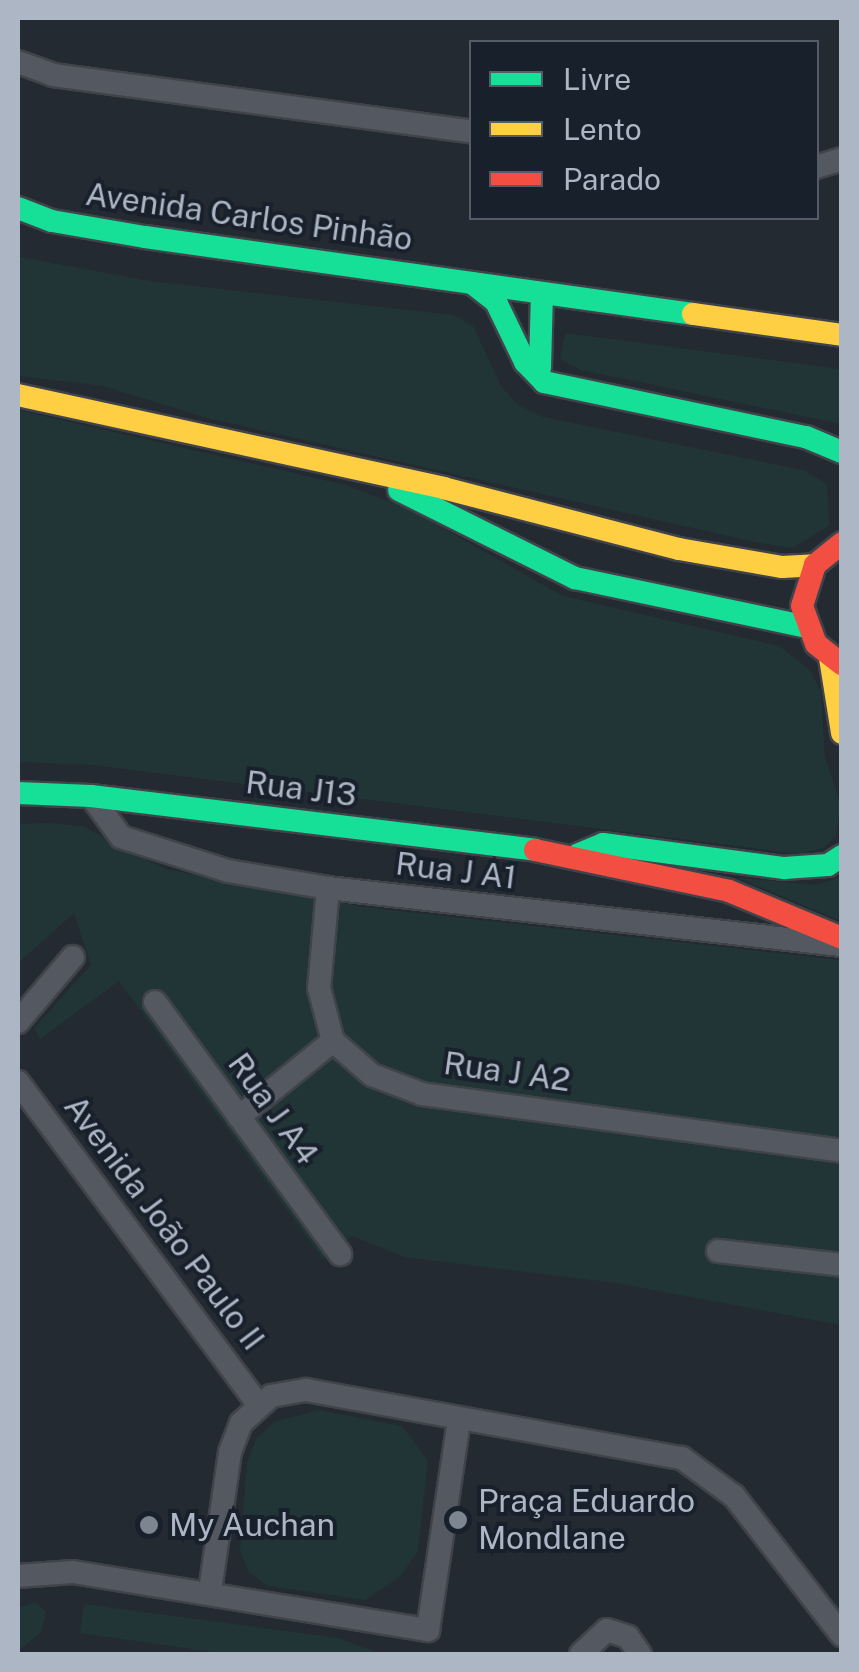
<!DOCTYPE html>
<meta charset="utf-8">
<style>
body{margin:0}
#map{position:relative;width:859px;height:1672px;overflow:hidden;background:#242a31;font-family:"Public Sans",sans-serif}
div>[style]{position:absolute}
.green>*{inset:0;background:#213436}
.roads{filter:drop-shadow(2px 0 #40444a) drop-shadow(-2px 0 #40444a) drop-shadow(0 2px #40444a) drop-shadow(0 -2px #40444a)}
.street>*{height:22px;margin:-11px;padding:0 11px;transform-origin:11px;border-radius:11px;background:#545860}
.fast>*{height:22px;margin:-11px;padding:0 11px;transform-origin:11px;border-radius:11px;background:#16e098}
.slow>*{height:22px;margin:-11px;padding:0 11px;transform-origin:11px;border-radius:11px;background:#ffcf43}
.jam>*{height:22px;margin:-11px;padding:0 11px;transform-origin:11px;border-radius:11px;background:#f24e42}
.dots>*{width:28px;height:28px;translate:-50% -50%;box-sizing:border-box;border:5px solid #18202b;border-radius:50%}
span{translate:-50% -50%;white-space:nowrap;text-align:center;line-height:1.15;-webkit-text-stroke:8px #18202b;paint-order:stroke}
.street-label{font-size:32px;color:#adb6c4}
.poi-label{font-size:32px;color:#adb6c4}
.left{translate:0 -50%;text-align:left}
.frame{position:absolute;inset:0;border:20px solid #adb6c4;pointer-events:none}
.legend{position:absolute;left:469px;top:40px;width:350px;height:180px;box-sizing:border-box;background:#18202b;border:2px solid #545c68;margin:0;padding:12px 18px;list-style:none;font-size:30px;color:#adb6c4}
.legend li{display:flex;align-items:center;gap:20px;height:50px}
.legend b{width:50px;border:2px solid #545c68}
</style>
<div id="map">
<div class="green">
<i style="clip-path:polygon(20px 257px,150px 281px,453px 315px,473px 326px,502px 388px,520px 406px,543px 417px,803px 470px,827px 484px,829px 526px,792px 548px,750px 541px,207px 418px,103px 386px,18px 376px)"></i>
<i style="clip-path:polygon(565px 333px,841px 369px,841px 424px,581px 370px,560px 359px)"></i>
<i style="clip-path:polygon(18px 410px,346px 485px,411px 510px,563px 596px,779px 646px,809px 669px,821px 691px,825px 757px,841px 806px,836px 835px,823px 848px,799px 854px,93px 765px,18px 762px)"></i>
<i style="clip-path:polygon(47px 823px,82px 826px,165px 869px,364px 907px,841px 960px,841px 1325px,616px 1283px,405px 1257px,352px 1236px,323px 1259px,119px 981px,40px 1039px,34px 1028px,91px 965px,74px 913px,18px 963px,18px 824px)"></i>
<i style="clip-path:polygon(841px 876px,841px 921px,738px 878px,818px 885px)"></i>
<i style="clip-path:polygon(318px 1410px,402px 1426px,428px 1461px,418px 1551px,400px 1577px,365px 1600px,268px 1586px,249px 1572px,240px 1551px,247px 1463px,256px 1439px,274px 1422px)"></i>
<i style="clip-path:polygon(35px 1602px,46px 1612px,41px 1632px,18px 1651px,18px 1608px)"></i>
<i style="clip-path:polygon(84px 1604px,338px 1638px,382px 1654px,226px 1654px,80px 1633px)"></i>
</div>
<div class="roads">
<div class="street">
<i style="left:18px;top:62px;width:37px;rotate:20deg"></i>
<i style="left:53px;top:75px;width:423px;rotate:7.7deg"></i>
<i style="left:816px;top:167px;width:27px;rotate:-17deg"></i>
<i style="left:91px;top:796px;width:51px;rotate:53.8deg"></i>
<i style="left:121px;top:837px;width:112px;rotate:17.6deg"></i>
<i style="left:228px;top:871px;width:101px;rotate:9.6deg"></i>
<i style="left:328px;top:888px;width:516px;rotate:6.34deg"></i>
<i style="left:328px;top:888px;width:100px;rotate:95.1deg"></i>
<i style="left:319px;top:988px;width:55px;rotate:75.2deg"></i>
<i style="left:333px;top:1041px;width:52px;rotate:41.1deg"></i>
<i style="left:372px;top:1075px;width:53px;rotate:20.8deg"></i>
<i style="left:422px;top:1094px;width:424px;rotate:7.7deg"></i>
<i style="left:155px;top:1002px;width:313px;rotate:53.7deg"></i>
<i style="left:18px;top:1022px;width:85px;rotate:-49.8deg"></i>
<i style="left:18px;top:1082px;width:400px;rotate:53.3deg"></i>
<i style="left:239px;top:1117px;width:121px;rotate:-39deg"></i>
<i style="left:718px;top:1251px;width:125px;rotate:6.4deg"></i>
<i style="left:18px;top:1576px;width:55px;rotate:-4.2deg"></i>
<i style="left:73px;top:1572px;width:360px;rotate:9.3deg"></i>
<i style="left:428px;top:1630px;width:213px;rotate:-81.6deg"></i>
<i style="left:210px;top:1591px;width:140px;rotate:-81.8deg"></i>
<i style="left:230px;top:1452px;width:31px;rotate:-69deg"></i>
<i style="left:241px;top:1423px;width:40px;rotate:-42deg"></i>
<i style="left:271px;top:1396px;width:36px;rotate:-10deg"></i>
<i style="left:306px;top:1390px;width:382px;rotate:10.3deg"></i>
<i style="left:682px;top:1458px;width:64px;rotate:36.2deg"></i>
<i style="left:734px;top:1496px;width:176px;rotate:52.2deg"></i>
<i style="left:581px;top:1654px;width:35px;rotate:-43deg"></i>
<i style="left:607px;top:1630px;width:22px;rotate:18deg"></i>
<i style="left:628px;top:1637px;width:21px;rotate:55deg"></i>
</div>
<div class="fast">
<i style="left:18px;top:208px;width:36px;rotate:21deg"></i>
<i style="left:52px;top:221px;width:94px;rotate:9.8deg"></i>
<i style="left:145px;top:237px;width:553px;rotate:8deg"></i>
<i style="left:472px;top:283px;width:31px;rotate:38deg"></i>
<i style="left:496px;top:302px;width:67px;rotate:64.2deg"></i>
<i style="left:525px;top:362px;width:28px;rotate:46deg"></i>
<i style="left:544px;top:382px;width:268px;rotate:11.9deg"></i>
<i style="left:806px;top:437px;width:39px;rotate:23deg"></i>
<i style="left:540px;top:368px;width:74px;rotate:-88.5deg"></i>
<i style="left:399px;top:490px;width:197px;rotate:26.6deg"></i>
<i style="left:575px;top:578px;width:237px;rotate:11.9deg"></i>
<i style="left:18px;top:793px;width:73px;rotate:2.4deg"></i>
<i style="left:91px;top:796px;width:447px;rotate:6.9deg"></i>
<i style="left:577px;top:855px;width:28px;rotate:-23deg"></i>
<i style="left:603px;top:844px;width:183px;rotate:7.6deg"></i>
<i style="left:784px;top:868px;width:44px;rotate:-3.9deg"></i>
<i style="left:828px;top:865px;width:17px;rotate:-33deg"></i>
</div>
<div class="slow">
<i style="left:693px;top:314px;width:150px;rotate:8deg"></i>
<i style="left:18px;top:395px;width:435px;rotate:12.3deg"></i>
<i style="left:443px;top:488px;width:244px;rotate:14.5deg"></i>
<i style="left:679px;top:549px;width:105px;rotate:9.9deg"></i>
<i style="left:782px;top:567px;width:33px;rotate:-3deg"></i>
<i style="left:830px;top:658px;width:76px;rotate:80.9deg"></i>
</div>
<div class="jam">
<i style="left:842px;top:543px;width:35px;rotate:141deg"></i>
<i style="left:815px;top:565px;width:43px;rotate:107.6deg"></i>
<i style="left:802px;top:606px;width:40px;rotate:69.8deg"></i>
<i style="left:816px;top:644px;width:33px;rotate:38deg"></i>
<i style="left:535px;top:850px;width:198px;rotate:11.9deg"></i>
<i style="left:729px;top:891px;width:122px;rotate:22.6deg"></i>
</div>
</div>
<div class="dots">
<i style="left:458px;top:1520px;background:#7d8591"></i>
<i style="left:149px;top:1525px;background:#7d8591"></i>
</div>
<div class="street-label">
<span style="left:249px;top:217px;rotate:8deg">Avenida Carlos Pinhão</span>
<span style="left:301px;top:789px;rotate:7deg">Rua J13</span>
<span style="left:456px;top:871px;rotate:7deg">Rua J A1</span>
<span style="left:507px;top:1072px;rotate:8deg">Rua J A2</span>
<span style="left:273px;top:1109px;rotate:54deg">Rua J A4</span>
<span style="left:164px;top:1223px;rotate:53deg">Avenida João Paulo II</span>
</div>
<div class="poi-label">
<span class="left" style="left:478px;top:1520px">Praça Eduardo<br>Mondlane</span>
<span class="left" style="left:169px;top:1525px">My Auchan</span>
</div>
<div class="frame"></div>
<ul class="legend">
<li><b style="height:12px;background:#16e098"></b>Livre</li>
<li><b style="height:12px;background:#ffcf43"></b>Lento</li>
<li><b style="height:12px;background:#f24e42"></b>Parado</li>
</ul>
</div>
